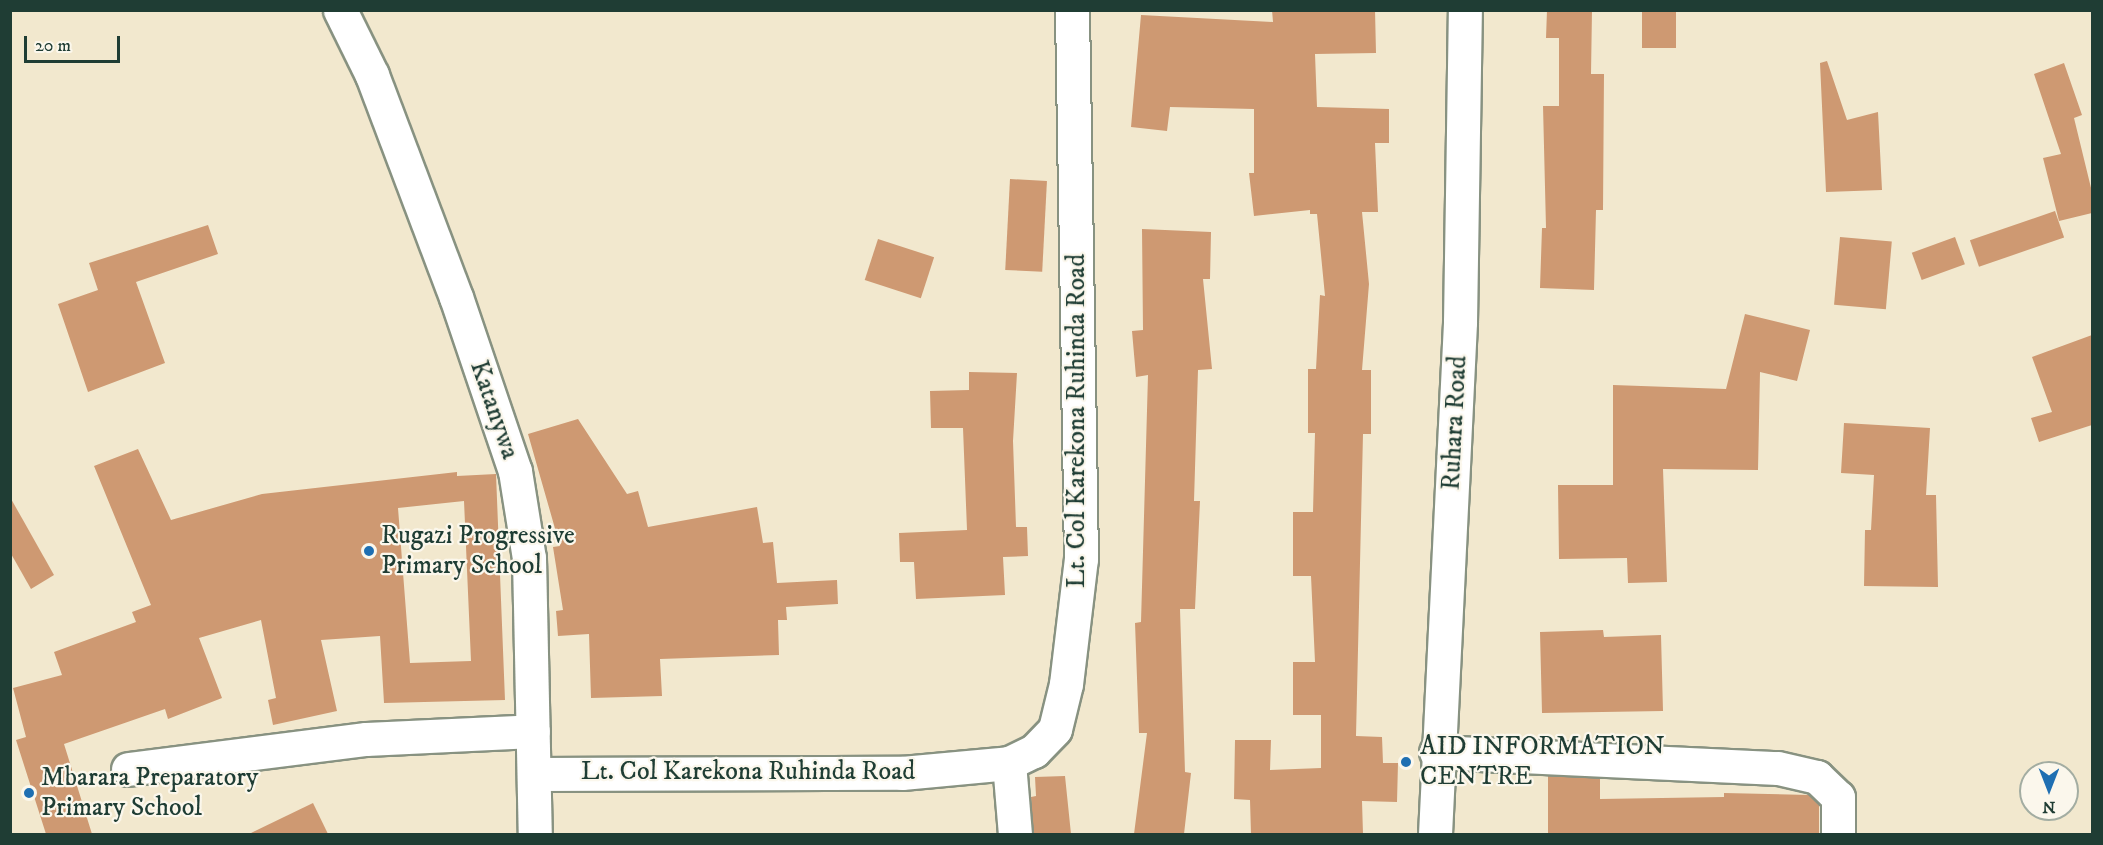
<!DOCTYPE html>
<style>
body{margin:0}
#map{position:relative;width:2103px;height:845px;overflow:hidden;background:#f2e8ce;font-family:"IM FELL DW Pica",serif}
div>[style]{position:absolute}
.building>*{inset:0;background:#ce9972;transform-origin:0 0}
.roads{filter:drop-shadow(2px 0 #889281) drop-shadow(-2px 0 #889281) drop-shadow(0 2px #889281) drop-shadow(0 -2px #889281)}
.minor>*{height:33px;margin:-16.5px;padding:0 16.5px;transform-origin:16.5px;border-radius:16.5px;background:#fff}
.dots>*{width:16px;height:16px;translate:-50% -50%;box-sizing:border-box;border:3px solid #fbf7ec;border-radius:50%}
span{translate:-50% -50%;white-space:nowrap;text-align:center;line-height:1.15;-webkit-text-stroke:4.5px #fbf7ec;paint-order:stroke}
.street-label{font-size:26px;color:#1f3d34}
.poi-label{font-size:26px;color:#1f3d34}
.left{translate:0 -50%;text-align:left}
.frame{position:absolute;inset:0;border:12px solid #1f3d34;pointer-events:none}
.north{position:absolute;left:2019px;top:761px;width:60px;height:60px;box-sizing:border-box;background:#fbf7ec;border:2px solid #a3ada2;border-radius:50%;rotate:180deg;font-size:16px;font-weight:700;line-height:24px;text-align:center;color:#1f3d34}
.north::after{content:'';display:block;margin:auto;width:21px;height:27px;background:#1f6fb2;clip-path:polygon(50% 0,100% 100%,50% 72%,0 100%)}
.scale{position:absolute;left:24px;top:36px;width:96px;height:27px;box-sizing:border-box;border:3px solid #1f3d34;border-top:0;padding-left:8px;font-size:18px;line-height:21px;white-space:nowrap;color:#1f3d34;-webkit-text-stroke:4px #fbf7ec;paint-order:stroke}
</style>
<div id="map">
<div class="building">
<i style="clip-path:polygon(1272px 10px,1375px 10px,1376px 53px,1315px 54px,1317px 107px,1389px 109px,1389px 143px,1375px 143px,1378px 212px,1362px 212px,1369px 284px,1362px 370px,1371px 370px,1371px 434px,1363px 434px,1356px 736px,1382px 737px,1383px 763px,1398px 763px,1397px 802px,1362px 801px,1363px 834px,1251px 834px,1250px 800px,1234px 799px,1235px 740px,1271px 740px,1270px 770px,1321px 768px,1321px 715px,1293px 715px,1293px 662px,1315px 662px,1311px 576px,1293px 576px,1293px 512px,1313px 512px,1315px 433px,1308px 433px,1308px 369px,1316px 369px,1320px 295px,1325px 296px,1317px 214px,1310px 214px,1310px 210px,1254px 216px,1249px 173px,1254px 173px,1254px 109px,1170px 107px,1167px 131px,1131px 127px,1141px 15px,1273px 22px)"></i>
<i style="clip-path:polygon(1547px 10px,1592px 10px,1591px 74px,1604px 74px,1603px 210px,1596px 210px,1594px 290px,1540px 288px,1542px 228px,1546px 228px,1543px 106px,1559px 106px,1559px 38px,1546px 38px)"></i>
<i style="left:1642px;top:10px;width:34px;height:38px"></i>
<i style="clip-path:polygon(1827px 61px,1847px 120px,1878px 112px,1882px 190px,1826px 192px,1820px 63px)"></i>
<i style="clip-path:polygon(2064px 63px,2082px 115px,2074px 118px,2092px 192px,2092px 213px,2059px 221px,2043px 158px,2061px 154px,2034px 74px)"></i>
<i style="left:1010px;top:179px;width:37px;height:91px;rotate:3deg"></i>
<i style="left:2055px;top:211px;width:28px;height:90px;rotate:71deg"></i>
<i style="clip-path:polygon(208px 225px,218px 254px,136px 282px,165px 363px,88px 392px,58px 304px,98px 290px,89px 263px)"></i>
<i style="clip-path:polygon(1142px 229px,1211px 232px,1210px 279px,1203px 279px,1212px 369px,1198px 370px,1194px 501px,1200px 501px,1195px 609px,1180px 609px,1185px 772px,1191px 773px,1184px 834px,1134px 834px,1147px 733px,1139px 733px,1135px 623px,1141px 622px,1148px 375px,1136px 377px,1132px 331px,1143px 330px)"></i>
<i style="left:1840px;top:237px;width:52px;height:68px;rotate:5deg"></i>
<i style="left:1955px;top:237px;width:29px;height:46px;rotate:70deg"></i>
<i style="left:878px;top:239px;width:59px;height:43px;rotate:18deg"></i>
<i style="clip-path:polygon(1745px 314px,1810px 330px,1797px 381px,1760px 372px,1758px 470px,1663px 469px,1667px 582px,1628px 583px,1627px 558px,1559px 559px,1558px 485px,1613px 485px,1613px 385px,1726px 389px)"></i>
<i style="clip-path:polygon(2092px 335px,2092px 425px,2039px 442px,2031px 418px,2052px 412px,2032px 357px)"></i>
<i style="clip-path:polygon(969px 372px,1017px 373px,1013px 441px,1016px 527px,1027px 527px,1028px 556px,1003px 557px,1005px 595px,916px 599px,914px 562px,900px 562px,899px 533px,967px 530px,963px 428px,931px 428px,930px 391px,969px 390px)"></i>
<i style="clip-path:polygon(578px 419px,627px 494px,638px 491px,648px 527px,757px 507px,763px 543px,773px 542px,777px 583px,837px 580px,838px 604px,786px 607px,787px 620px,778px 620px,779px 655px,660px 659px,662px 696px,591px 698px,589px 634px,558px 636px,556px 611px,563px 610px,553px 547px,560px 546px,528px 434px)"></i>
<i style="clip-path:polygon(1844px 423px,1930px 428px,1926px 495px,1936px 495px,1938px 587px,1864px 586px,1865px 530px,1871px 530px,1874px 475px,1841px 473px)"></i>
<i style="clip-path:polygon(evenodd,138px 449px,171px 520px,262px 494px,457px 472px,457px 476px,496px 474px,505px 700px,384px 703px,380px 636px,321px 640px,337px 711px,273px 725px,268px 700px,276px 698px,261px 620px,199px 638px,222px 698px,168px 719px,165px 709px,64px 744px,92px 834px,46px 834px,16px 740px,26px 737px,13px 688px,62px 675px,54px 652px,136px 622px,132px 612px,151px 605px,94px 466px,138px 449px,464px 501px,471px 661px,410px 663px,398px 508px,464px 501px)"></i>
<i style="clip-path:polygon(10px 497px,54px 575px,31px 589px,10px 552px)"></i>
<i style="clip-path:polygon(1603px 630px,1604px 637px,1661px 635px,1663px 711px,1542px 713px,1540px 632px)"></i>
<i style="clip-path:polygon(1065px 776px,1071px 834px,1033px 834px,1031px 797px,1036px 796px,1035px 777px)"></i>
<i style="clip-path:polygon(1548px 776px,1600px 778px,1600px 799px,1724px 797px,1724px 793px,1809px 795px,1819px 805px,1819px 834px,1548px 834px)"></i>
<i style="clip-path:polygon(313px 803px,328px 834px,249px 834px)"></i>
</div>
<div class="roads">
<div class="minor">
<i style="left:340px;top:10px;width:72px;rotate:63.8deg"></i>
<i style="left:372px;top:75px;width:237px;rotate:69.3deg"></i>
<i style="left:456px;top:297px;width:184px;rotate:71.3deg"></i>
<i style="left:515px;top:471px;width:88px;rotate:80.9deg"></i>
<i style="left:529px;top:558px;width:276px;rotate:88.8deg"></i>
<i style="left:1436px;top:752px;width:342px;rotate:2.7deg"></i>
<i style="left:1778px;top:768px;width:40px;rotate:13deg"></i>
<i style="left:1817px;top:777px;width:29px;rotate:44deg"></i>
<i style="left:1838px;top:797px;width:37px;rotate:90deg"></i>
<i style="left:1009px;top:763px;width:71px;rotate:85.2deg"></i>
<i style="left:128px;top:769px;width:240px;rotate:-7.2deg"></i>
<i style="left:366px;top:739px;width:167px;rotate:-2.7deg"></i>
<i style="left:535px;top:774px;width:367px;rotate:-0.2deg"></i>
<i style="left:902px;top:773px;width:107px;rotate:-5.3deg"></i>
<i style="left:1009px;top:763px;width:28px;rotate:-26deg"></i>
<i style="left:1034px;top:751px;width:30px;rotate:-46deg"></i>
<i style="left:1055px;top:729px;width:46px;rotate:-76.3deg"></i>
<i style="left:1066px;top:684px;width:126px;rotate:-83.2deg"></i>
<i style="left:1081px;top:559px;width:549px;rotate:-90.94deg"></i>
<i style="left:1435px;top:834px;width:513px;rotate:-87.2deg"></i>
<i style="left:1460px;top:322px;width:312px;rotate:-89.1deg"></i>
</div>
</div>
<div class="dots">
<i style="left:369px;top:551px;background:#1f6fb2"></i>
<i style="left:1406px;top:762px;background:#1f6fb2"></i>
<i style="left:29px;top:793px;background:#1f6fb2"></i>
</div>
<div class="street-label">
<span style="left:494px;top:410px;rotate:71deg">Katanywa</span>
<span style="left:1077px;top:421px;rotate:-90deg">Lt. Col Karekona Ruhinda Road</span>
<span style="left:1455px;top:423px;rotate:-87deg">Ruhara Road</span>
<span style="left:748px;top:772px">Lt. Col Karekona Ruhinda Road</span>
</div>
<div class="poi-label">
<span class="left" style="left:381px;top:551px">Rugazi Progressive<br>Primary School</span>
<span class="left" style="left:1420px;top:762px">AID INFORMATION<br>CENTRE</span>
<span class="left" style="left:41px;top:793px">Mbarara Preparatory<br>Primary School</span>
</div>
<div class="frame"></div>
<div class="north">N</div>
<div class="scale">20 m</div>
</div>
